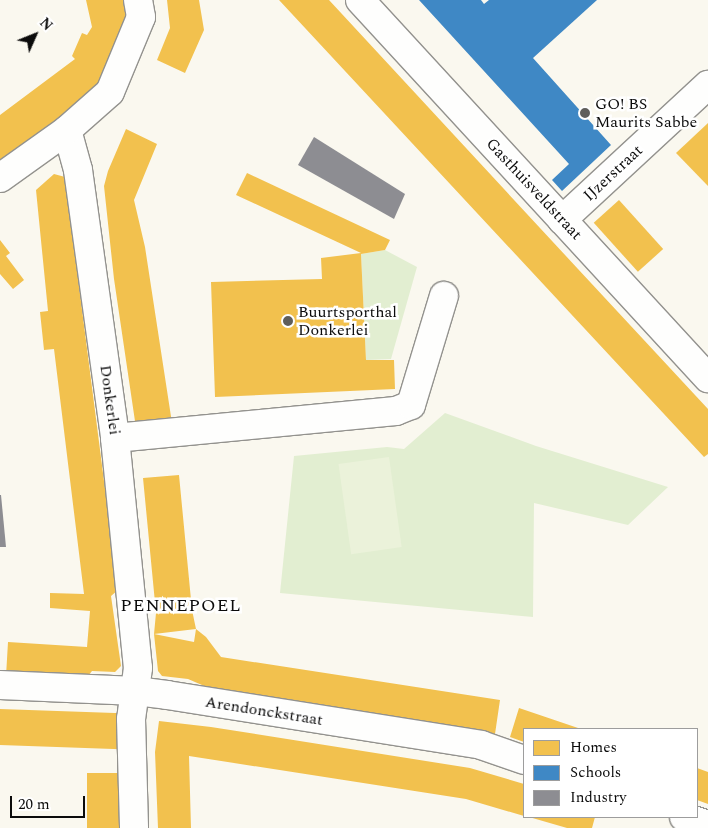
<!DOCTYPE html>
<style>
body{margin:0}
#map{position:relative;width:708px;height:828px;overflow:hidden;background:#faf8ef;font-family:Spectral,serif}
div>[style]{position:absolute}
.green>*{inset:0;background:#e2eed1}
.pitch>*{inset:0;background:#ebf2da;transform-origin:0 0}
.homes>*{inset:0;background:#f2c14e;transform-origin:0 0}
.schools>*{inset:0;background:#3f88c5}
.industry>*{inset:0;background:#8d8d92}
.roads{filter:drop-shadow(1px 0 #93928e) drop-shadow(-1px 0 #93928e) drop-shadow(0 1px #93928e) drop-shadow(0 -1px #93928e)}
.minor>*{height:28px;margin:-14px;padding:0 14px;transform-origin:14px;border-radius:14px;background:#fefefd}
.dots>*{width:14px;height:14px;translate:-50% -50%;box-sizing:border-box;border:2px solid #fff;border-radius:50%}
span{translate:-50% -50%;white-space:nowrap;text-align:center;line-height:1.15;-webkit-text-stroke:5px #fff;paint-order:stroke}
.poi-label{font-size:16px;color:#0b0b0b}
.left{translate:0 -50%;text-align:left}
.street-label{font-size:16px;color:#0b0b0b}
.neighbourhood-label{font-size:18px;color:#0b0b0b;letter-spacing:1px}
.legend{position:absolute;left:523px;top:728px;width:175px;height:90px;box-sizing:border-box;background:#fff;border:1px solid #9d9d9d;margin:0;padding:6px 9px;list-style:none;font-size:15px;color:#0b0b0b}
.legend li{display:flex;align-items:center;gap:10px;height:25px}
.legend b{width:25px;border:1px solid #9d9d9d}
.north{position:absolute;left:10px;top:10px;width:50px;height:50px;-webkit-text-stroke:4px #fff;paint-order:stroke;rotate:46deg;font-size:14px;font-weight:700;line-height:20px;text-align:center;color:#0b0b0b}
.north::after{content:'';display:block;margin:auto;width:18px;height:22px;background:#0b0b0b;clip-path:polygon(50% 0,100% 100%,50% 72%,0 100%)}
.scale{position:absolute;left:10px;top:796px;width:75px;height:22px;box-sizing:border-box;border:2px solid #0b0b0b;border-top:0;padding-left:6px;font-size:15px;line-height:18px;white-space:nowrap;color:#0b0b0b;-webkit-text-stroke:4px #fff;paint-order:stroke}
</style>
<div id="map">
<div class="green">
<i style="clip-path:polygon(385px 250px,417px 267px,391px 359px,366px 360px,361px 254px)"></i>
<i style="clip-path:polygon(445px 413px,536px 446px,668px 487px,628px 525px,534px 503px,533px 617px,280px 593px,294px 456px,387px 447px,404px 449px)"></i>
</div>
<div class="pitch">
<i style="left:389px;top:457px;width:91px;height:51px;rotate:82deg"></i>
</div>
<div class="homes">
<i style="clip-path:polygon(86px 0,123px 0,127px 23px,98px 90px,0 163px,0 115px,75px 59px,72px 56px,82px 33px,87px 35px,92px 27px)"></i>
<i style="clip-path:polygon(167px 0,199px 0,204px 30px,185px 73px,157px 60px,170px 28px)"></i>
<i style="clip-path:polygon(279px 0,329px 0,578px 269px,708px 409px,708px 454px,704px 457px)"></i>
<i style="clip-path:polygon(708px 123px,708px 186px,676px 153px)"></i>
<i style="clip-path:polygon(126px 129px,157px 144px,134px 200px,145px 247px,172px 423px,136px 428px,114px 279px,104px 186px,108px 171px)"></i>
<i style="clip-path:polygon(247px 173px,390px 240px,385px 250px,361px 254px,366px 360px,394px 360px,395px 389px,215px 397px,211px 282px,322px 279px,321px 258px,361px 253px,236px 195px)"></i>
<i style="clip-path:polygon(54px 174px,65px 177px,118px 590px,111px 596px,121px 666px,115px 672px,92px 671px,84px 681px,6px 676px,8px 642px,87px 647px,90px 611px,50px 608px,50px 593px,84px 594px,54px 349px,44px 350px,40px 312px,48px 311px,36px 190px)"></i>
<i style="left:619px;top:200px;width:66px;height:34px;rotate:48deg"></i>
<i style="clip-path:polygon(0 240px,10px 253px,6px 256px,24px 280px,13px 289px,0 274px)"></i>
<i style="clip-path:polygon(179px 475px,192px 610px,196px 629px,154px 634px,156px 613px,143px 478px)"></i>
<i style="clip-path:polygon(196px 629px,206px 637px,221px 657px,500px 700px,495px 734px,216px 691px,188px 679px,162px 676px,158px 671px,154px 634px,194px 642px)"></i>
<i style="clip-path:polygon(519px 708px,581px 729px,524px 729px,524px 742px,510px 737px)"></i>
<i style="left:0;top:709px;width:122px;height:36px;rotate:2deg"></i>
<i style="clip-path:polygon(159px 721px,211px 727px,470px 768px,524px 784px,524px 816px,466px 799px,189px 756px,191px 828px,158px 828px,155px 752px)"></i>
<i style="clip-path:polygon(697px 768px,708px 772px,708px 804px,697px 800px)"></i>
<i style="left:87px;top:773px;width:39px;height:55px"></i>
<i style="clip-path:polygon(529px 817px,595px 817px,592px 828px,567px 828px)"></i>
</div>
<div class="schools">
<i style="clip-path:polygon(419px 0,481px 0,484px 4px,489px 0,597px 0,533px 58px,611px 145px,562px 191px,552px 180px,569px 164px)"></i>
</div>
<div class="industry">
<i style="clip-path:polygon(314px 137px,405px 194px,394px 219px,298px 165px)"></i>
<i style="clip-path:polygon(0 495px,1px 495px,6px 547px,0 547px)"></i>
</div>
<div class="roads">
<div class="minor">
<i style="left:360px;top:0;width:514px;rotate:47.37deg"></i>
<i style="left:67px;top:130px;width:41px;rotate:74.6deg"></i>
<i style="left:78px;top:170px;width:271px;rotate:82.1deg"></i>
<i style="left:115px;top:438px;width:231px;rotate:84.3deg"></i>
<i style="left:138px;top:668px;width:51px;rotate:97.8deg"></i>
<i style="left:131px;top:719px;width:109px;rotate:88.4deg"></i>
<i style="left:0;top:178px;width:82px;rotate:-35.6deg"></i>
<i style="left:67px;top:130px;width:57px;rotate:-41.5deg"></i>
<i style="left:110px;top:92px;width:81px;rotate:-67.5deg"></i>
<i style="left:141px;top:17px;width:17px;rotate:-100deg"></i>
<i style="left:562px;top:220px;width:199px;rotate:-42.8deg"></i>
<i style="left:115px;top:438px;width:282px;rotate:-5.5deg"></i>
<i style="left:396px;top:411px;width:16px;rotate:-22deg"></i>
<i style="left:411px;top:405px;width:114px;rotate:-73.2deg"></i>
<i style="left:0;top:685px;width:136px;rotate:2.5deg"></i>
<i style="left:136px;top:691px;width:31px;rotate:7deg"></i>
<i style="left:167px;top:695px;width:318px;rotate:9deg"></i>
<i style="left:481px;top:745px;width:46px;rotate:19.2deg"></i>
<i style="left:684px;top:817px;width:25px;rotate:18deg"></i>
</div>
</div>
<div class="dots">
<i style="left:585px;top:113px;background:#5f5e5b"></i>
<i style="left:288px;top:321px;background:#5f5e5b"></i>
</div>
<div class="poi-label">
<span class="left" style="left:595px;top:113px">GO! BS<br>Maurits Sabbe</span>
<span class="left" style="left:298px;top:321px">Buurtsporthal<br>Donkerlei</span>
</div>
<div class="street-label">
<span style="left:613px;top:173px;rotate:-43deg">IJzerstraat</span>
<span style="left:534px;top:189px;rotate:47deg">Gasthuisveldstraat</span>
<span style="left:110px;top:400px;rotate:82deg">Donkerlei</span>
<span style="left:264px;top:711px;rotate:9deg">Arendonckstraat</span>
</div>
<div class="neighbourhood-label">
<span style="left:181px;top:606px">PENNEPOEL</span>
</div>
<ul class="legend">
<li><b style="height:14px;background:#f2c14e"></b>Homes</li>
<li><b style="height:14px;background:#3f88c5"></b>Schools</li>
<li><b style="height:14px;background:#8d8d92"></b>Industry</li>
</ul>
<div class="north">N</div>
<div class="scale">20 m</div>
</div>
